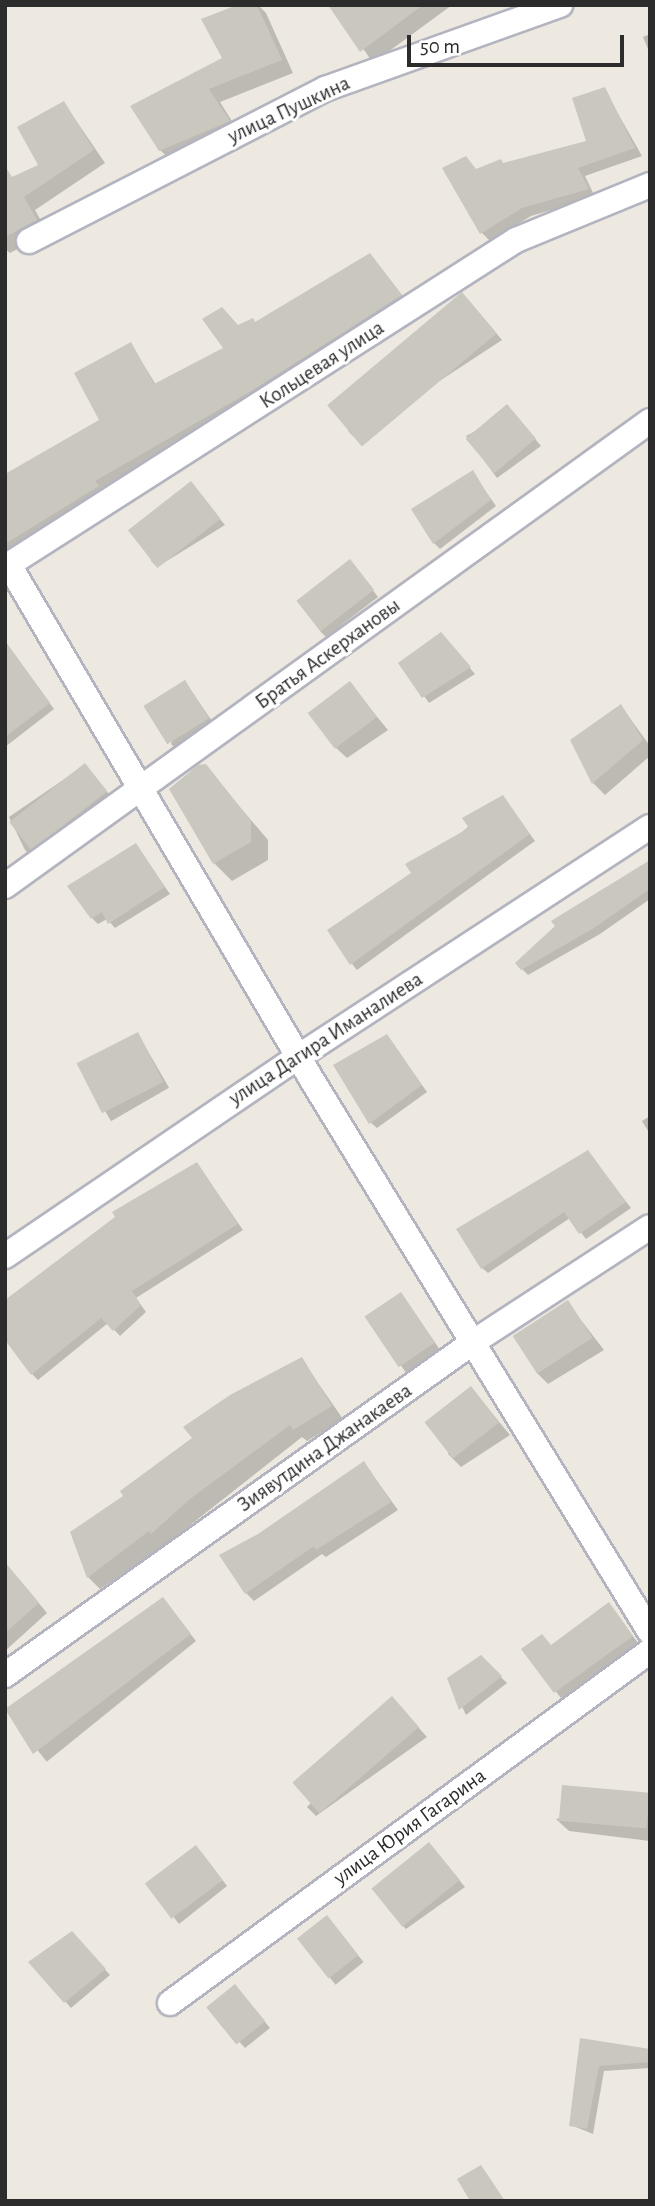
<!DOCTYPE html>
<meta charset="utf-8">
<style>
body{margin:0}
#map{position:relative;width:655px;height:2206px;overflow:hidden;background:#ede9e0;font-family:"Alegreya Sans",sans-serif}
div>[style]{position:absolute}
.shadow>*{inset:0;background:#0003;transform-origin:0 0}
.building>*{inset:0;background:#c9c7be;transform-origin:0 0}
.roads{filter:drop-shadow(2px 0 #b3b4bf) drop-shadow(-2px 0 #b3b4bf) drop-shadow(0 2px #b3b4bf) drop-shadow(0 -2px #b3b4bf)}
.street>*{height:24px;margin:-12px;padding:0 12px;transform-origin:12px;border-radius:12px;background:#fff}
span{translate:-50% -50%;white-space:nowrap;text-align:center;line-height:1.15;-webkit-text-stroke:6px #fff;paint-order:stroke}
.street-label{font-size:21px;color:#2c2c2c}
.frame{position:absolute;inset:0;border:7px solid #2c2c2c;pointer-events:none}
.scale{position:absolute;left:407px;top:35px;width:217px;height:32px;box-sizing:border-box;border:4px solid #2c2c2c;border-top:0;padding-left:9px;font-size:21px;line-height:24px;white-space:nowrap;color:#2c2c2c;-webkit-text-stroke:5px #fff;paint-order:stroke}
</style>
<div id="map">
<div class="shadow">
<i style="clip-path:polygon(242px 5px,258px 5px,266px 13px,293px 73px,220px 102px,240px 134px,173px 162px,160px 150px,225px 59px)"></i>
<i style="clip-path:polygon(333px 5px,452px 5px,373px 63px)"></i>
<i style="clip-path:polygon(650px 34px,650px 54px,643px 37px)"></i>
<i style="clip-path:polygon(604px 89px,642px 156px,585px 176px,595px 197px,531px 216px,490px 241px,482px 233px,477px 171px,588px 142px)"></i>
<i style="clip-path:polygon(64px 103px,105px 163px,35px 210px,48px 233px,10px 253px,5px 249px,5px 182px,41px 166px)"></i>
<i style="clip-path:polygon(377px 263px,408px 303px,189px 441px,101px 488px,105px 494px,5px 554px,5px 476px,101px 421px,131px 344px,156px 385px,225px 348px,238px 327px,256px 323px)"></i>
<i style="clip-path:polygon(468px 300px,502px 340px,354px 437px,348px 431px)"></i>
<i style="clip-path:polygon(513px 412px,541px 446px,497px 478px,466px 436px)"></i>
<i style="clip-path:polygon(472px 472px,496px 506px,440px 549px,434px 543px)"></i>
<i style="clip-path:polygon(196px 490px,225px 525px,157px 567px,151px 561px)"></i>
<i style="clip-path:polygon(356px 568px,378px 597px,326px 637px,320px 631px)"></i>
<i style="clip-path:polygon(5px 641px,54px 709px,5px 747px)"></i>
<i style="clip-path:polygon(447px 641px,475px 674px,429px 703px,401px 664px)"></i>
<i style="clip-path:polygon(350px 684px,388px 730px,347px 758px,334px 746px)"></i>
<i style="clip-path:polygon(190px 689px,214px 724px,177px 750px,171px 744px)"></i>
<i style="clip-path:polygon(621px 706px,650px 746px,650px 756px,605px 795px,593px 783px)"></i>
<i style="clip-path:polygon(85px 765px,118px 805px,37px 863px,25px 850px,9px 817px)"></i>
<i style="clip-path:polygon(205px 766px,268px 840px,268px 860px,232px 881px,214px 863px)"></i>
<i style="clip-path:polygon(503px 797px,535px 841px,357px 970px,352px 964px,413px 874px)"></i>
<i style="clip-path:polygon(136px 845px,170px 894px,115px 928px,107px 919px,98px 924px,92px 918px)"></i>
<i style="clip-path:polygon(650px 863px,650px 899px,600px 934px,528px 975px,522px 969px)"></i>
<i style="left:138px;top:1034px;width:62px;height:67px;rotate:60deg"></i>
<i style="clip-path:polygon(387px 1036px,427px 1092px,377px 1128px,371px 1123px)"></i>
<i style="clip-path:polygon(650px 1116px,650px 1134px,642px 1121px)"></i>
<i style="clip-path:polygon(588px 1152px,631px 1208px,586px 1239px,570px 1218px,488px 1273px,482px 1268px)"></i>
<i style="clip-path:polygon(202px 1171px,243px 1230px,136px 1298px,146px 1312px,120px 1336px,108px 1323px,38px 1380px,32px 1374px)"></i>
<i style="left:401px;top:1294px;width:67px;height:41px;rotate:55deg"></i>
<i style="clip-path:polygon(567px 1302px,604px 1350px,548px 1384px,536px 1372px)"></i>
<i style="clip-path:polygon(302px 1360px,343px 1419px,307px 1441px,302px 1437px,165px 1545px,100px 1589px,88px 1577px,126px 1496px)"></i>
<i style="clip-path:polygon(471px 1388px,510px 1435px,461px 1467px,448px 1454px)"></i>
<i style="clip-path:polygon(364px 1463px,398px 1510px,326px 1557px,322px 1554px,254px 1601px,246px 1593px,259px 1536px)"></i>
<i style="clip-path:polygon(5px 1572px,19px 1579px,47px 1613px,5px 1651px)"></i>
<i style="left:162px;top:1599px;width:54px;height:192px;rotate:51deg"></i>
<i style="clip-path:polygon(609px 1604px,638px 1643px,561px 1698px,524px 1650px,552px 1647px)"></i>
<i style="clip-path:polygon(480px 1657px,507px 1683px,466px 1715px,449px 1679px)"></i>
<i style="clip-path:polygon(401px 1708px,427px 1737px,316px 1816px,307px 1807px)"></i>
<i style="clip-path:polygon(650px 1795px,650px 1841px,569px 1831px,556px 1819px)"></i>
<i style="clip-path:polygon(434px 1850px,465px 1887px,406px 1929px,400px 1923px)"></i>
<i style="clip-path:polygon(202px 1853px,227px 1886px,179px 1924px,147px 1882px)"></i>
<i style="left:327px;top:1917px;width:58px;height:36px;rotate:51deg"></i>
<i style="clip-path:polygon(77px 1939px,110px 1975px,71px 2008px,31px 1962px)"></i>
<i style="clip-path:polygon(240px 1992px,270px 2028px,245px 2048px,209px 2008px)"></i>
<i style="clip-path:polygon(581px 2040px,650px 2050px,650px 2068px,604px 2071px,593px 2134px,571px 2125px)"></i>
</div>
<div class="building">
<i style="clip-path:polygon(237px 5px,257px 5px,282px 60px,209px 89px,230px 121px,159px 151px,130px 106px,222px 58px,201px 19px)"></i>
<i style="clip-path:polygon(328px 5px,423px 5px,360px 52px)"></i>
<i style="clip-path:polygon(605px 87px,635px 148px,578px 168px,589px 189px,522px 208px,480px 234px,442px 168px,466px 156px,476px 169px,501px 159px,503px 163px,586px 141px,572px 98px)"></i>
<i style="clip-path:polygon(64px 101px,94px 150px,24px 197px,37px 220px,5px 237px,5px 166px,12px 177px,38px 165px,17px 127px)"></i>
<i style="clip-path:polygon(370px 253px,402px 295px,253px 390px,95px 481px,99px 486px,5px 544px,5px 474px,99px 420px,74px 373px,131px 342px,154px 384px,223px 348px,202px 319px,222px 307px,238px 325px,253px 318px,255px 322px)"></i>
<i style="left:462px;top:292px;width:54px;height:176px;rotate:50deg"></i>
<i style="left:507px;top:404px;width:45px;height:54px;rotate:50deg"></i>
<i style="clip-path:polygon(473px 470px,491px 500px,433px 544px,411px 509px)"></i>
<i style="left:191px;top:481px;width:48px;height:80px;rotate:52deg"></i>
<i style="left:350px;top:559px;width:39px;height:68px;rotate:52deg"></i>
<i style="clip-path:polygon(441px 632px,471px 667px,422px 698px,398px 663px)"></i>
<i style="clip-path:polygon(5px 641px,50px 703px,5px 737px)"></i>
<i style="left:185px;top:680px;width:45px;height:49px;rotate:58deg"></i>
<i style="left:350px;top:681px;width:45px;height:53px;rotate:53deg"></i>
<i style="clip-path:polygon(621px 704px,643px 740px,592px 784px,570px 740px)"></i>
<i style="left:85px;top:763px;width:36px;height:96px;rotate:52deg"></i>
<i style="clip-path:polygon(206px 764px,251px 821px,251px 842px,213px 864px,169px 789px,198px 765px)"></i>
<i style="clip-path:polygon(503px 795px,530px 834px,350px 965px,327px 930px,411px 873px,405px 864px,469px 828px,462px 818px)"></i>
<i style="clip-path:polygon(136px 843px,165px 887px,108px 924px,102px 912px,91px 919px,67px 886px)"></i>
<i style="clip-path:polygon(650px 860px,650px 889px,594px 928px,521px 970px,515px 963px,555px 926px,551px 921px)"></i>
<i style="left:138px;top:1032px;width:56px;height:69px;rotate:63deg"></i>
<i style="clip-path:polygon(387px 1034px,422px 1085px,369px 1124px,333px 1065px)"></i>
<i style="clip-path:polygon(588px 1150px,626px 1202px,579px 1234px,564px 1212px,481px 1269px,456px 1229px)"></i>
<i style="clip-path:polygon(197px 1162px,238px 1224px,132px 1291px,141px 1305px,113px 1331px,101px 1318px,31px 1375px,5px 1340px,5px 1300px,115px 1217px,112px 1212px)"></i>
<i style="left:401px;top:1292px;width:61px;height:44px;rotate:56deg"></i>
<i style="left:568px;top:1300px;width:45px;height:66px;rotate:57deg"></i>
<i style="clip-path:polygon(302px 1357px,332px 1406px,293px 1430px,290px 1425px,190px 1499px,151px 1534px,149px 1531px,87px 1578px,70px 1532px,123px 1496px,120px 1491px,192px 1438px,183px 1427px,230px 1395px)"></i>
<i style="left:471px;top:1386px;width:46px;height:59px;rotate:52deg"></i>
<i style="clip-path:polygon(364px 1461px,391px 1502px,316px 1550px,314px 1546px,245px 1594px,219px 1555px,258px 1534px)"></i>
<i style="clip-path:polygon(5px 1562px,39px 1603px,5px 1633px)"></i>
<i style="clip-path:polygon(163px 1597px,191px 1634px,33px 1754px,5px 1709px)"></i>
<i style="clip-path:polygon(609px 1602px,633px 1636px,554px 1693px,521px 1649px,542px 1634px,551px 1645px)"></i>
<i style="clip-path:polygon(481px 1655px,502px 1676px,459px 1710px,447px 1678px)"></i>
<i style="left:392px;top:1696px;width:41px;height:132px;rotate:49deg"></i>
<i style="left:562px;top:1785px;width:88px;height:36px;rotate:5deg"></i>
<i style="left:429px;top:1842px;width:49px;height:74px;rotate:51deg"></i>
<i style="left:196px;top:1845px;width:44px;height:64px;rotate:53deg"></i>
<i style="left:327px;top:1915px;width:51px;height:38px;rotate:52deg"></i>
<i style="clip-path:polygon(72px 1931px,106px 1969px,64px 2003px,28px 1962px)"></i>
<i style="left:235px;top:1984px;width:48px;height:37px;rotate:51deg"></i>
<i style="clip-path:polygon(580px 2038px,650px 2049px,650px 2062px,599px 2066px,587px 2129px,569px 2126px)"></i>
<i style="clip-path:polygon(481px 2165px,505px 2201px,470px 2201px,457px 2179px)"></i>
</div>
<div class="roads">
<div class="street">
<i style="left:29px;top:241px;width:333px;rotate:-27.2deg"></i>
<i style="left:325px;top:89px;width:250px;rotate:-19.7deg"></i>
<i style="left:9px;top:565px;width:598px;rotate:59.53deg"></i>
<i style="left:312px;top:1080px;width:647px;rotate:58.52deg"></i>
<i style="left:5px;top:567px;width:607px;rotate:-32.62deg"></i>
<i style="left:516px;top:240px;width:145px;rotate:-22.3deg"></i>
<i style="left:5px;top:886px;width:795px;rotate:-35.79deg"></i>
<i style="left:5px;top:1256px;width:354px;rotate:-34.2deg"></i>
<i style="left:298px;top:1057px;width:420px;rotate:-33.2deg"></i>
<i style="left:5px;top:1675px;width:573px;rotate:-35.41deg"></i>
<i style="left:472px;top:1343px;width:212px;rotate:-33.1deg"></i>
<i style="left:170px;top:2003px;width:595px;rotate:-36.25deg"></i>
</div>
</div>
<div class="street-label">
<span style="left:289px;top:110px;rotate:-25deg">улица Пушкина</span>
<span style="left:322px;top:365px;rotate:-33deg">Кольцевая улица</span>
<span style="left:328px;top:654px;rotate:-36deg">Братья Аскерхановы</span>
<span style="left:326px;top:1039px;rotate:-33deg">улица Дагира Иманалиева</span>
<span style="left:325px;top:1448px;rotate:-35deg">Зиявутдина Джанакаева</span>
<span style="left:410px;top:1827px;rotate:-36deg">улица Юрия Гагарина</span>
</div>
<div class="frame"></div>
<div class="scale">50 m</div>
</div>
